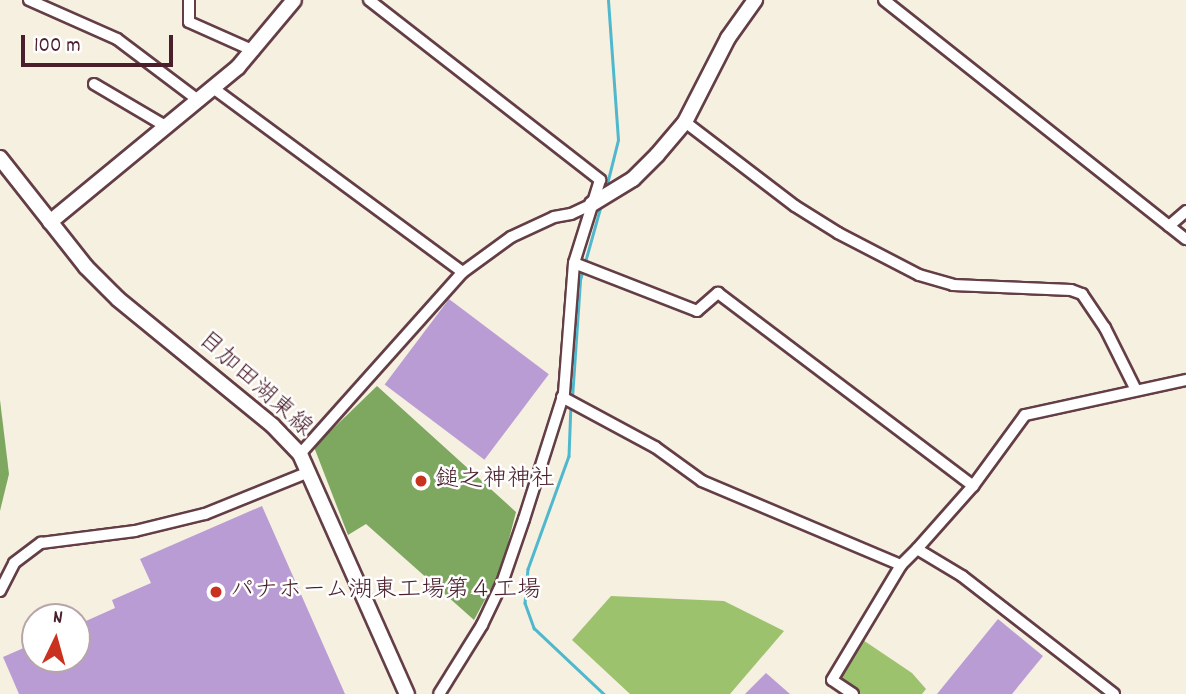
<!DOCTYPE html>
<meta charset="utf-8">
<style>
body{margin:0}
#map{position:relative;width:1186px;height:694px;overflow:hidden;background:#f6f0e1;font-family:Dekko,"Klee One",sans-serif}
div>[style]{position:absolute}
.green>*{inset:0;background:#9dc26d}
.forest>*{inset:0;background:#7ea860}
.stream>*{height:2.5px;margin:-1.25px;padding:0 1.25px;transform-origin:1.25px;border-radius:1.25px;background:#50b8cd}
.building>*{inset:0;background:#ba9cd5;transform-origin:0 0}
.roads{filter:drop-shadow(2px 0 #643e46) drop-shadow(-2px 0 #643e46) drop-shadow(0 2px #643e46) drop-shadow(0 -2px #643e46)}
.street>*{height:10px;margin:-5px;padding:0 5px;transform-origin:5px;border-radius:5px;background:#fff}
.secondary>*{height:14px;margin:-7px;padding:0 7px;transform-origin:7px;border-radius:7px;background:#fff}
.dots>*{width:19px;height:19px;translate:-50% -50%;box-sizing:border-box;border:4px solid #fff;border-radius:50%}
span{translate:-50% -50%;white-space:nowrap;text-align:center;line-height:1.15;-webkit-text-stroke:5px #fff;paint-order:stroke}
.street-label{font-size:24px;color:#4a1f2b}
.poi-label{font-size:24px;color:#4a1f2b}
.left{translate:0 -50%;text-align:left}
.north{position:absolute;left:21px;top:603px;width:70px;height:70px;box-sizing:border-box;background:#fff;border:2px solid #b7a5aa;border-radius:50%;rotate:5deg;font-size:19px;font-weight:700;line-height:28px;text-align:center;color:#4a1f2b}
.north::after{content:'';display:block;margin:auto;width:24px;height:32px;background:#c8321e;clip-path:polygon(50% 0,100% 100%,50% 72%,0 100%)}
.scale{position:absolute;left:21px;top:35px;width:152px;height:32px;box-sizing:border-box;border:4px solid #4a1f2b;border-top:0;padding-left:9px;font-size:21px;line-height:24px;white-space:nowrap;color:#4a1f2b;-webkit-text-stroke:5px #fff;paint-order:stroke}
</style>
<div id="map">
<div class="green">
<i style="clip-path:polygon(611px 596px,724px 601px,784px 631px,730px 694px,630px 694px,572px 640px)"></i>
<i style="clip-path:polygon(860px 638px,912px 673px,926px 689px,922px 694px,857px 694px,834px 679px)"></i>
</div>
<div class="forest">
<i style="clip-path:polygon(377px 386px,516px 512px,501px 570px,474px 620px,366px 524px,348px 535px,314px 447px)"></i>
<i style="clip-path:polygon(0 400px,9px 474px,0 511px)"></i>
</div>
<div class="stream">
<i style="left:606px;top:188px;width:49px;rotate:-76deg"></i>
<i style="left:618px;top:140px;width:140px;rotate:-94.1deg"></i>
<i style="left:572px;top:398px;width:118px;rotate:-86.1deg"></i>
<i style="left:580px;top:280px;width:78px;rotate:-74.4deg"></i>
<i style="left:571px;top:404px;width:52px;rotate:92.2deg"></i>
<i style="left:569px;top:456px;width:120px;rotate:109.9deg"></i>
<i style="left:528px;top:569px;width:34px;rotate:95deg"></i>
<i style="left:525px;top:603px;width:27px;rotate:70deg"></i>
<i style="left:534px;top:628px;width:96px;rotate:43.3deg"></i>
</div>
<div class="building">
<i style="left:449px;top:299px;width:125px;height:107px;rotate:37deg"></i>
<i style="clip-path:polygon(262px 506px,345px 694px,19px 694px,3px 657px,35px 643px,35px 659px,77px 659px,77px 625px,115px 608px,112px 600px,151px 583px,140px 559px)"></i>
<i style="clip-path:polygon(998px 619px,1043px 656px,1012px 694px,937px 694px)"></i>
<i style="clip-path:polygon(766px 673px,790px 694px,745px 694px)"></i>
</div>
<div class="roads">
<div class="street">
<i style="left:29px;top:0;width:96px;rotate:23.9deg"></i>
<i style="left:117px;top:39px;width:101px;rotate:37deg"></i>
<i style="left:189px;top:0;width:22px;rotate:90deg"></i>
<i style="left:189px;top:22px;width:71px;rotate:24deg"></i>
<i style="left:369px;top:0;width:293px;rotate:37.9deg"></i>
<i style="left:600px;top:180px;width:87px;rotate:107.4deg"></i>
<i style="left:574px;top:263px;width:130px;rotate:94.4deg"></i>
<i style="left:564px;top:393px;width:132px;rotate:107.6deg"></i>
<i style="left:524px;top:519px;width:68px;rotate:109deg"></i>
<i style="left:502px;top:583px;width:47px;rotate:115.5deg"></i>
<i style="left:482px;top:625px;width:81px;rotate:121.9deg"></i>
<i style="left:884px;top:0;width:385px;rotate:38.4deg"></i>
<i style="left:94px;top:84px;width:85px;rotate:30.5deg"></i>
<i style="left:213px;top:88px;width:310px;rotate:36.4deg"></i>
<i style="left:685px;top:122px;width:138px;rotate:37.4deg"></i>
<i style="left:795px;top:206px;width:51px;rotate:32.1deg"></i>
<i style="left:838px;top:233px;width:91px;rotate:27.4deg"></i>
<i style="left:919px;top:275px;width:35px;rotate:16deg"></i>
<i style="left:953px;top:285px;width:118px;rotate:2.4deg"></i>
<i style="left:1071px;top:290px;width:12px;rotate:20deg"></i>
<i style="left:1082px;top:294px;width:41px;rotate:55.9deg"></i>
<i style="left:1105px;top:328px;width:69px;rotate:63.4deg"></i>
<i style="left:1169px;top:226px;width:23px;rotate:-41deg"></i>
<i style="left:574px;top:263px;width:132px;rotate:21.3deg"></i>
<i style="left:697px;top:311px;width:28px;rotate:-41deg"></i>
<i style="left:718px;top:293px;width:320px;rotate:37.1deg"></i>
<i style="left:562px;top:397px;width:106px;rotate:28.3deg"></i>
<i style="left:655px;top:447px;width:58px;rotate:35.9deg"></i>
<i style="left:702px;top:481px;width:216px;rotate:22.9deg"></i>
<i style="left:300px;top:454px;width:244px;rotate:-48.2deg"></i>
<i style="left:463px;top:272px;width:59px;rotate:-36.1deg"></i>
<i style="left:511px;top:237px;width:47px;rotate:-24.9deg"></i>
<i style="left:554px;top:217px;width:17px;rotate:-10deg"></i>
<i style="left:571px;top:214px;width:23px;rotate:-25deg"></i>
<i style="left:0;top:591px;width:31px;rotate:-63deg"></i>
<i style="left:14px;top:563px;width:34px;rotate:-37deg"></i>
<i style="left:41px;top:543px;width:95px;rotate:-7.3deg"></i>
<i style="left:135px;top:531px;width:72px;rotate:-13.7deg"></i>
<i style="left:205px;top:514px;width:112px;rotate:-22deg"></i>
<i style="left:853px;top:694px;width:25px;rotate:-146deg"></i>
<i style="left:832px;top:680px;width:134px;rotate:-59deg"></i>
<i style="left:901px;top:565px;width:23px;rotate:-45deg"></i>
<i style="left:1114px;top:694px;width:192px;rotate:-142.2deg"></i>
<i style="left:962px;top:576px;width:52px;rotate:-149deg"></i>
<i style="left:917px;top:549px;width:84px;rotate:-48.4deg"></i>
<i style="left:973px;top:486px;width:88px;rotate:-53.8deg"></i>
<i style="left:1025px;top:415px;width:165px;rotate:-12.3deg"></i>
</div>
<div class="secondary">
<i style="left:0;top:158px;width:139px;rotate:51.7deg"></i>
<i style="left:86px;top:267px;width:45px;rotate:45deg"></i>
<i style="left:118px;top:299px;width:200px;rotate:39.3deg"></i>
<i style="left:273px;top:426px;width:39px;rotate:46deg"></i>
<i style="left:300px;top:454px;width:263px;rotate:66deg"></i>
<i style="left:592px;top:204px;width:48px;rotate:-31.4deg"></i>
<i style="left:633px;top:179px;width:34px;rotate:-45deg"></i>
<i style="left:657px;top:155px;width:43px;rotate:-49.7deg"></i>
<i style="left:685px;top:122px;width:94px;rotate:-62.9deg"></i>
<i style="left:728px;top:38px;width:47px;rotate:-54.6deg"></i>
<i style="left:50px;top:222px;width:244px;rotate:-39.5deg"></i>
<i style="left:238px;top:67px;width:87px;rotate:-50.1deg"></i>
</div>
</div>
<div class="dots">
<i style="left:421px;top:481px;background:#c8321e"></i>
<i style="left:216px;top:592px;background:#c8321e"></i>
</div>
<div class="street-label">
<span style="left:254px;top:385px;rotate:42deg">目加田湖東線</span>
</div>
<div class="poi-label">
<span class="left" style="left:435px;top:481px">鎚之神神社</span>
<span class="left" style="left:230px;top:592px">パナホーム湖東工場第４工場</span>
</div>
<div class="north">N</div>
<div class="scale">100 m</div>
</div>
